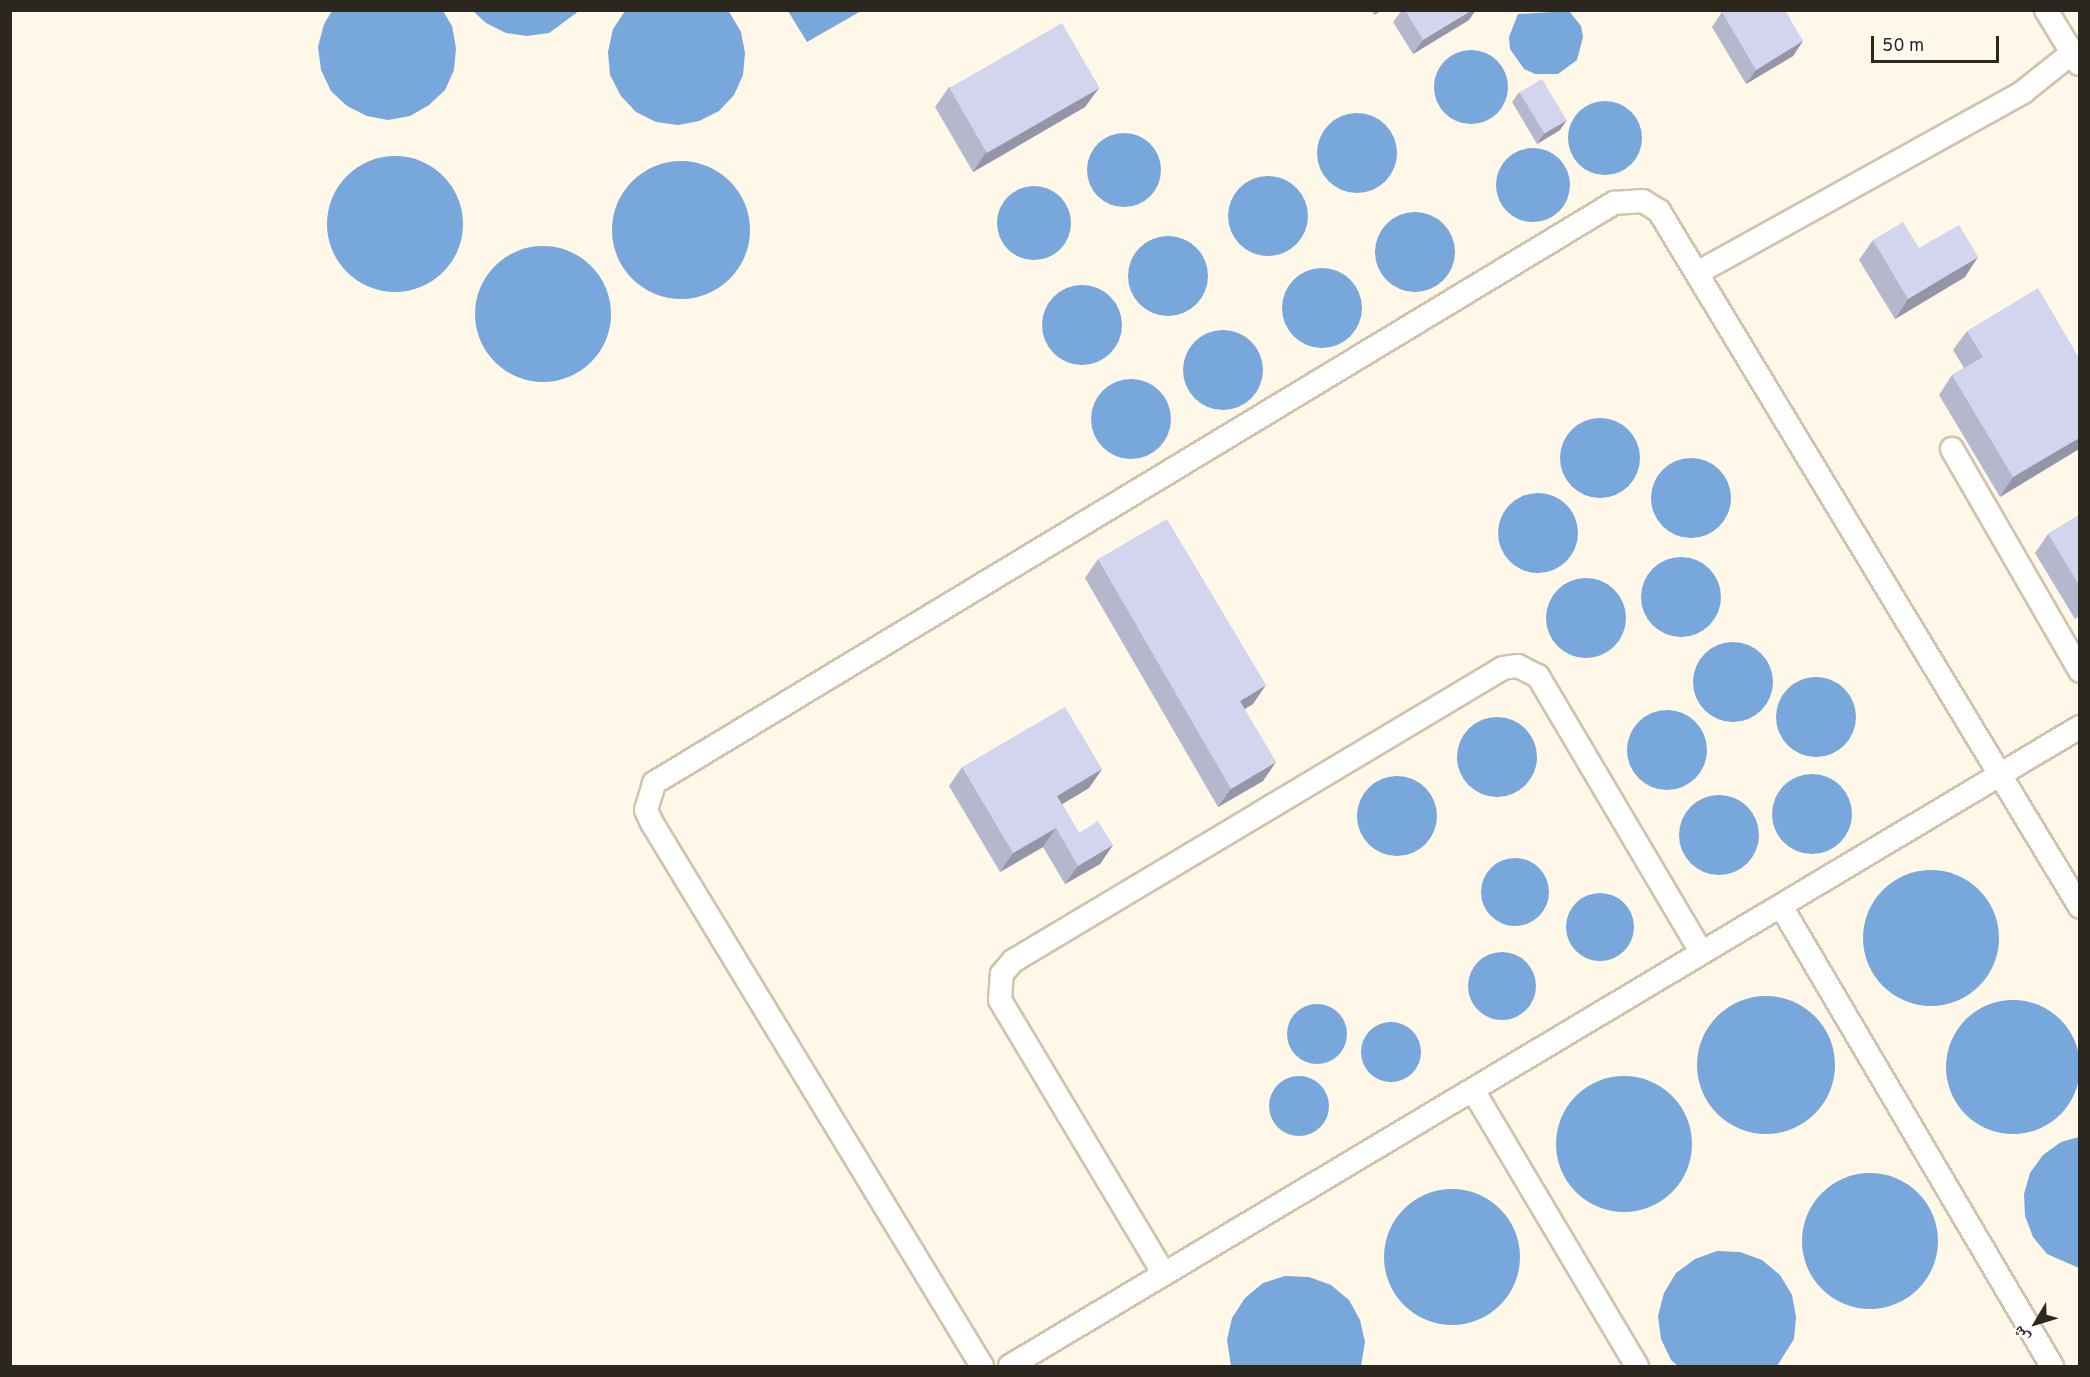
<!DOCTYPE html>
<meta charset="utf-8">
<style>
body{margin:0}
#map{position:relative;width:2090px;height:1377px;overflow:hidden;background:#fff7e8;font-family:Overpass,"Noto Naskh Arabic",sans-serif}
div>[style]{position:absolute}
.water>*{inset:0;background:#78a7db}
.round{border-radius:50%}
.roads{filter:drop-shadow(2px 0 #cfc3ab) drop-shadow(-2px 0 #cfc3ab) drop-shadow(0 2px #cfc3ab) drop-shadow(0 -2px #cfc3ab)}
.minor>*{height:22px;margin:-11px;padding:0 11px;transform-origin:11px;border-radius:11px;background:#fff}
.wall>*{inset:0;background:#b5b7cd}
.shaded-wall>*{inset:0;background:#9495a7}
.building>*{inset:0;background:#d3d5ee;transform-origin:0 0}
span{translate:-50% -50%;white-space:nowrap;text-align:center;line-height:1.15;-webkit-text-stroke:6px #fff;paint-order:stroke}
.frame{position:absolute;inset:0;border:12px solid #2c271e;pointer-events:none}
.north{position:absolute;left:2006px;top:1293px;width:60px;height:60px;-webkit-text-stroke:4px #fff;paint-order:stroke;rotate:232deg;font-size:16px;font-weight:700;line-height:24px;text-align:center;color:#2c271e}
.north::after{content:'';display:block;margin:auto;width:21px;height:27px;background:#2c271e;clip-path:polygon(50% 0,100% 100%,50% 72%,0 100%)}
.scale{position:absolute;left:1871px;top:36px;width:128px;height:27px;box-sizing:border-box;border:3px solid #2c271e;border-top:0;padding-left:8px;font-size:18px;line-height:21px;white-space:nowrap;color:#2c271e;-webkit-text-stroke:4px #fff;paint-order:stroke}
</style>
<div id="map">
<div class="water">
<i style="clip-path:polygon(728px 10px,741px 32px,745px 53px,743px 75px,734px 95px,719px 111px,699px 121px,678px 125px,656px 122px,636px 112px,621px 96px,610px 75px,608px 52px,613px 29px,625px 11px)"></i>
<i style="clip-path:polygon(443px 11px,452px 26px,456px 48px,454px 70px,445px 90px,429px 105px,410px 116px,388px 120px,367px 116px,347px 106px,331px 91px,321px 70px,318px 47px,324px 24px,332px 11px)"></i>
<i style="clip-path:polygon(473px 11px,579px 11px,549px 33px,527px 36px,506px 33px,486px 23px)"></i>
<i style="clip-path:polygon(788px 11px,861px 11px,807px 42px)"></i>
<i style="clip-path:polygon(1569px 11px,1581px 26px,1583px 37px,1577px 60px,1558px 74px,1535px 74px,1524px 69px,1510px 49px,1509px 37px,1518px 14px)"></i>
<i class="round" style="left:1434px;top:50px;width:74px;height:74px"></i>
<i class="round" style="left:1568px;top:101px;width:74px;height:74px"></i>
<i class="round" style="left:1317px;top:113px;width:80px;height:80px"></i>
<i class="round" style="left:1087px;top:133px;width:74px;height:74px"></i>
<i class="round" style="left:1496px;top:148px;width:74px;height:74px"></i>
<i class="round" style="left:327px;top:156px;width:136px;height:136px"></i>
<i class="round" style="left:612px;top:161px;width:138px;height:138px"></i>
<i class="round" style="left:1228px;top:176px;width:80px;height:80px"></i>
<i class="round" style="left:997px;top:186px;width:74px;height:74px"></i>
<i class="round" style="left:1375px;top:212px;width:80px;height:80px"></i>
<i class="round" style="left:1128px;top:236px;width:80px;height:80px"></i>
<i class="round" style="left:475px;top:246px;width:136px;height:136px"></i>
<i class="round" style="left:1282px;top:268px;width:80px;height:80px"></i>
<i class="round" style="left:1042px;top:285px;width:80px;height:80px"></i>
<i class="round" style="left:1183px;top:330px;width:80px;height:80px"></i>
<i class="round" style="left:1091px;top:379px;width:80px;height:80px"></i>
<i class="round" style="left:1560px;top:418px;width:80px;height:80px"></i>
<i class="round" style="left:1651px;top:458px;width:80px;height:80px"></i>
<i class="round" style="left:1498px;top:493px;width:80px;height:80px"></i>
<i class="round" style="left:1641px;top:557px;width:80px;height:80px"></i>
<i class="round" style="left:1546px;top:578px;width:80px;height:80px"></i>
<i class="round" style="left:1693px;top:642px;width:80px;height:80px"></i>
<i class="round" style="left:1776px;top:677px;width:80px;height:80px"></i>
<i class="round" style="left:1627px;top:710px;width:80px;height:80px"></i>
<i class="round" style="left:1457px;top:717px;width:80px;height:80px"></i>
<i class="round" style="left:1772px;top:774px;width:80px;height:80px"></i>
<i class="round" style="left:1357px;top:776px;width:80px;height:80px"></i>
<i class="round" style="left:1679px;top:795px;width:80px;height:80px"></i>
<i class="round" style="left:1481px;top:858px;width:68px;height:68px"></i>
<i class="round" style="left:1863px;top:870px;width:136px;height:136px"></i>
<i class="round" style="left:1566px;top:893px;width:68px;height:68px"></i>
<i class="round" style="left:1468px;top:952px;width:68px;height:68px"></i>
<i class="round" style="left:1697px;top:996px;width:138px;height:138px"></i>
<i class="round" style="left:1946px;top:1000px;width:134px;height:134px"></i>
<i class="round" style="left:1287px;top:1004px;width:60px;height:60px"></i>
<i class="round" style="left:1361px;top:1022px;width:60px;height:60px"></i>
<i class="round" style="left:1556px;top:1076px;width:136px;height:136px"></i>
<i class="round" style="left:1269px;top:1076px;width:60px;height:60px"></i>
<i style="clip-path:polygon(2079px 1137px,2080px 1137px,2079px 1268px,2047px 1254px,2033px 1237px,2025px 1216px,2024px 1194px,2030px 1173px,2043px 1155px,2061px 1142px)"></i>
<i class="round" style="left:1802px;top:1173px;width:136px;height:136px"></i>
<i class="round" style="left:1384px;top:1189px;width:136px;height:136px"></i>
<i style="clip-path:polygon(1717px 1251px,1740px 1252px,1762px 1260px,1780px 1275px,1792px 1295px,1796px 1317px,1794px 1339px,1777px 1366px,1678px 1366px,1671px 1360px,1661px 1339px,1658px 1316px,1664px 1293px,1676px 1273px,1695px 1259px)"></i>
<i style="clip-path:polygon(1285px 1276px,1309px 1277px,1331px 1285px,1349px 1300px,1360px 1320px,1365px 1342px,1361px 1366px,1231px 1366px,1227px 1340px,1232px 1318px,1245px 1298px,1263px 1283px)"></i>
</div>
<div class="roads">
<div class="minor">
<i style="left:2046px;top:10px;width:63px;rotate:58.6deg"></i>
<i style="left:1697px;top:273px;width:373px;rotate:-29deg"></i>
<i style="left:2023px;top:92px;width:63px;rotate:-38.5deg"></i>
<i style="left:1952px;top:449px;width:256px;rotate:60deg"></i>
<i style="left:1781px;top:906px;width:534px;rotate:59.5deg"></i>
<i style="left:1473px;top:1090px;width:321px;rotate:59.3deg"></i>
<i style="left:1164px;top:1274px;width:319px;rotate:-120.9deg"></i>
<i style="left:1000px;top:1000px;width:26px;rotate:-86deg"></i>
<i style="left:1002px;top:974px;width:17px;rotate:-50deg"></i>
<i style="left:1013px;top:961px;width:571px;rotate:-30.88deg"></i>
<i style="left:1503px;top:668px;width:15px;rotate:-8deg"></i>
<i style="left:1518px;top:666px;width:22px;rotate:27deg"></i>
<i style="left:1538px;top:676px;width:321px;rotate:59.4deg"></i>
<i style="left:982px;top:1366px;width:635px;rotate:-121.29deg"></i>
<i style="left:652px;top:823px;width:14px;rotate:-115deg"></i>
<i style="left:646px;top:810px;width:28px;rotate:-73deg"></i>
<i style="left:654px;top:783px;width:1122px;rotate:-31.14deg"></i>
<i style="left:1614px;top:203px;width:29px;rotate:-4deg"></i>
<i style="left:1643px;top:201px;width:19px;rotate:32deg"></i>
<i style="left:1659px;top:211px;width:813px;rotate:58.83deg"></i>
<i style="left:1010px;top:1366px;width:1246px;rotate:-30.85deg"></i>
</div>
</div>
<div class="wall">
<i style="clip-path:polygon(1371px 10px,1382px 10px,1374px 15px)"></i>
<i style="clip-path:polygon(1402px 10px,1405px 10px,1469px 20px,1413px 54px,1393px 22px)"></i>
<i style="clip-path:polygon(1722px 12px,1803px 41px,1793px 56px,1746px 84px,1712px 27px)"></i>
<i style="clip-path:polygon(949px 87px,1099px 88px,1085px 107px,973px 172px,935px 107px)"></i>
<i style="clip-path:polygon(1519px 92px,1560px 130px,1537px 144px,1512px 102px)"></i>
<i style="clip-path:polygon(1873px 240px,1919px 248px,1965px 277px,1895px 319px,1859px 260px)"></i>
<i style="clip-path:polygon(1967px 331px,2079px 449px,2000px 497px,1939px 395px,1952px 375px,1964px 368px,1953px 350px)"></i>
<i style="clip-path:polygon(2079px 515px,2079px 616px,2075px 619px,2035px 553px,2048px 534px)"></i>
<i style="clip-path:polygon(1098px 559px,1253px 704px,1245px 709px,1263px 781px,1218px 807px,1085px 578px)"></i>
<i style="clip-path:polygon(962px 767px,1102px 769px,1089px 788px,1062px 804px,1079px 833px,1113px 845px,1100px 864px,1065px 884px,1043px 847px,1000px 872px,949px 786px)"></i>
</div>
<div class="shaded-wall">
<i style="clip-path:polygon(1378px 10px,1382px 10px,1374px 15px)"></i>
<i style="clip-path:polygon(1472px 10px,1476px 10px,1469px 20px,1413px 54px,1423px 40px)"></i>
<i style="clip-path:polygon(1803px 41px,1793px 56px,1746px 84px,1756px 70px)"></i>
<i style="clip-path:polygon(1099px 88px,1085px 107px,973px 172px,986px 152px)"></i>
<i style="clip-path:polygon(1567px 120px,1560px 130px,1537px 144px,1544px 134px)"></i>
<i style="clip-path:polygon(1978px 257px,1965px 277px,1895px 319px,1908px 299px)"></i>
<i style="clip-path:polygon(2079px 438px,2079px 449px,2000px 497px,2013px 477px)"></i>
<i style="clip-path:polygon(1266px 685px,1253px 704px,1227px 719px,1240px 701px)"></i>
<i style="clip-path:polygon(1276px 762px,1263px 781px,1218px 807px,1231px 789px)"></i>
<i style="clip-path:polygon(1102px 769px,1089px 788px,1044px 815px,1057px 796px)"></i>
<i style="clip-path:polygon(1056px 828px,1043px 847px,1000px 872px,1013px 853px)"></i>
<i style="clip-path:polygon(1113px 845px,1100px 864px,1065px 884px,1078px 866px)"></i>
</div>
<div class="building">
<i style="clip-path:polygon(1405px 10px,1472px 10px,1423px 40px)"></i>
<i style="clip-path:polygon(1724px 10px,1785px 10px,1803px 41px,1756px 70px,1722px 12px)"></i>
<i style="left:1062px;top:23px;width:75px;height:130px;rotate:60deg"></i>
<i style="left:1542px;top:79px;width:48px;height:26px;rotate:59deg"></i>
<i style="clip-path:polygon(1903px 222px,1919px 248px,1959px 225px,1978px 257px,1908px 299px,1873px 240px)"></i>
<i style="clip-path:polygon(2038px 288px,2079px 358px,2079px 438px,2013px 477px,1952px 375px,1983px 357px,1967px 331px)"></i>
<i style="clip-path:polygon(2079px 515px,2079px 585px,2048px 534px)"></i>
<i style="clip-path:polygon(1167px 519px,1266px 685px,1240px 701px,1276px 762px,1231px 789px,1098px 559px)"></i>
<i style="clip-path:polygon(1065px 707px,1102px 769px,1057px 796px,1079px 833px,1098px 821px,1113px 845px,1078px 866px,1056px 828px,1013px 853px,962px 767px)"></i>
</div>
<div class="frame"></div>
<div class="north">ش</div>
<div class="scale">50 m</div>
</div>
